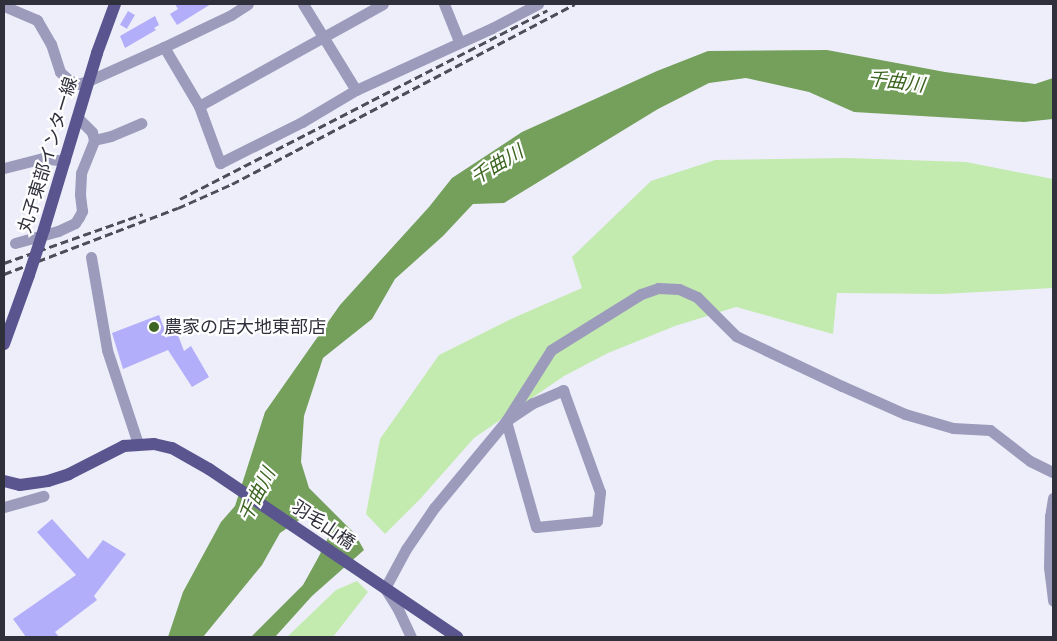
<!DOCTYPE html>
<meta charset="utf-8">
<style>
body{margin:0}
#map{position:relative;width:1057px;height:641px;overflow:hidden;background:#eeeefa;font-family:Raleway,"Noto Sans JP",sans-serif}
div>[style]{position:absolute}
.green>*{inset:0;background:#c3eaaf}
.water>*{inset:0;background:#74a05c}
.building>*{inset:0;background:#b2aef9;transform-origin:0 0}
.minor>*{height:11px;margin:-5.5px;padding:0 5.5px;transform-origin:5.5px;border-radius:5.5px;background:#9c9bbc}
.major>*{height:12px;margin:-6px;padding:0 6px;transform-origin:6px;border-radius:6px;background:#5a558e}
.rail>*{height:3px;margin-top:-1.5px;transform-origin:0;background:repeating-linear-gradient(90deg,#4d4d59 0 8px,transparent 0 12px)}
.major-bridge>*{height:12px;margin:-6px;padding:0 6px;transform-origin:6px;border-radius:6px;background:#5a558e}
.dots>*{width:14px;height:14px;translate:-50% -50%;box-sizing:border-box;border:2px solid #fff;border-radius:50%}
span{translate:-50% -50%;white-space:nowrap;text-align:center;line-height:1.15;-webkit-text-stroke:4.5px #fff;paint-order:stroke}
.street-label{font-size:18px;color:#30303c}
.poi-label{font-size:18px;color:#30303c}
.left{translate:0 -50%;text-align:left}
.water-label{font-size:19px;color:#3a631e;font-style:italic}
.frame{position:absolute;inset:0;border:5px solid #30303c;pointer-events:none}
</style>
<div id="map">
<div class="green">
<i style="clip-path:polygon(847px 158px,966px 162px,1053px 179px,1053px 288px,942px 294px,837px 293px,833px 334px,736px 307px,675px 326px,608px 353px,564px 376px,474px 438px,421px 498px,385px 534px,366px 514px,380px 439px,439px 355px,511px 319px,582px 288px,572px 257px,651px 181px,715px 160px)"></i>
<i style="clip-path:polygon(357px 581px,368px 592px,333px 637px,287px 637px,336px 590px)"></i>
</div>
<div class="water">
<i style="clip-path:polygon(827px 50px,945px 72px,1035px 84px,1053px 78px,1053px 119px,1024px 122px,854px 112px,809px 92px,746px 78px,709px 83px,658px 109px,504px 203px,473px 204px,443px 236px,395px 279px,372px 319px,323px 358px,304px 416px,301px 462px,309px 488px,355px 534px,364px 550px,312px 596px,275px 637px,251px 637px,303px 585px,318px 558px,334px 526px,317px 508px,280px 533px,262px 565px,203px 637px,168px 637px,183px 592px,221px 522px,235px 506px,265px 412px,340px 305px,429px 207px,452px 178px,522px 132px,657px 71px,708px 51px)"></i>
</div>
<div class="building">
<i style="clip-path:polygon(175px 4px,211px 4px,177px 25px,170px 14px,178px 9px)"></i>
<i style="left:128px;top:11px;width:8px;height:16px;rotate:30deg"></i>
<i style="clip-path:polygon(155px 16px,159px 25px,154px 28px,156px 30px,125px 48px,120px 36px)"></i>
<i style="clip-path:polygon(159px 315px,166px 333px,176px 330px,184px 351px,191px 346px,209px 377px,192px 387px,168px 350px,123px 369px,112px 333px)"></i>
<i style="clip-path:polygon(52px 519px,88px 559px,103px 540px,126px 554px,94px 596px,97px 600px,55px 632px,59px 637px,26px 637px,13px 619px,76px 575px,37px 532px)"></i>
</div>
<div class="minor">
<i style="left:303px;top:4px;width:101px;rotate:58.4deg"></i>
<i style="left:444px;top:4px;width:40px;rotate:68deg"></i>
<i style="left:4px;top:6px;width:36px;rotate:23deg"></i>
<i style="left:37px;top:20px;width:28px;rotate:60deg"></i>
<i style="left:51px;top:44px;width:29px;rotate:72deg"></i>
<i style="left:60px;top:72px;width:12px;rotate:42deg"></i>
<i style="left:69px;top:80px;width:10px;rotate:24deg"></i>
<i style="left:78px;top:84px;width:10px;rotate:-17deg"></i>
<i style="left:88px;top:81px;width:83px;rotate:-24.1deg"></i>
<i style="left:164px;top:47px;width:74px;rotate:-25.5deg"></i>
<i style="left:231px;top:15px;width:20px;rotate:-33deg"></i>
<i style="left:164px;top:47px;width:69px;rotate:59.3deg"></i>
<i style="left:199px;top:106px;width:61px;rotate:69.8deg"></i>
<i style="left:220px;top:163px;width:92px;rotate:-26.6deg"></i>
<i style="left:302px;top:122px;width:63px;rotate:-30.7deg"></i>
<i style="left:356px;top:90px;width:149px;rotate:-24.5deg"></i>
<i style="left:492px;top:28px;width:52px;rotate:-27.6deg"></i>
<i style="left:199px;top:106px;width:210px;rotate:-29deg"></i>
<i style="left:94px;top:140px;width:17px;rotate:-13deg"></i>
<i style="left:111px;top:136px;width:33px;rotate:-23deg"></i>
<i style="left:4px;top:168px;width:40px;rotate:-14.4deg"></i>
<i style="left:43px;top:158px;width:22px;rotate:8deg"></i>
<i style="left:15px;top:243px;width:45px;rotate:-15.6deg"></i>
<i style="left:58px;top:231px;width:19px;rotate:-25deg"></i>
<i style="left:75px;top:223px;width:7px;rotate:-56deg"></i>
<i style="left:79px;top:217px;width:7px;rotate:-63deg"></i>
<i style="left:82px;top:211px;width:17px;rotate:-97deg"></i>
<i style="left:80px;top:194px;width:21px;rotate:-87deg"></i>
<i style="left:81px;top:173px;width:35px;rotate:-68deg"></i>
<i style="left:94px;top:140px;width:8px;rotate:-104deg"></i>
<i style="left:92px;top:132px;width:20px;rotate:-135deg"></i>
<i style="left:91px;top:257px;width:94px;rotate:80.2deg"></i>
<i style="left:107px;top:350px;width:99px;rotate:71.7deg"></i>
<i style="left:563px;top:390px;width:109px;rotate:70.1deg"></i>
<i style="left:600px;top:492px;width:29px;rotate:96deg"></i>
<i style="left:597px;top:521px;width:61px;rotate:174.4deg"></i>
<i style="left:536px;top:527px;width:110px;rotate:-105.8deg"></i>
<i style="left:506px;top:421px;width:32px;rotate:-34deg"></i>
<i style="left:533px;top:403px;width:33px;rotate:-23deg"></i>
<i style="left:1053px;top:498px;width:18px;rotate:99deg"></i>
<i style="left:1050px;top:516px;width:51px;rotate:91.1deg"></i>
<i style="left:1049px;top:567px;width:34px;rotate:83deg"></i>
<i style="left:4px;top:507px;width:41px;rotate:-15.8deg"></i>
<i style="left:411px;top:637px;width:31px;rotate:-115deg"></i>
<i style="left:398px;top:609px;width:25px;rotate:-122deg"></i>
<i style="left:385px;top:588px;width:44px;rotate:-61.7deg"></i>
<i style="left:406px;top:549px;width:50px;rotate:-55.7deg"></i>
<i style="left:434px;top:508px;width:113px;rotate:-50.4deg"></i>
<i style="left:506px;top:421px;width:84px;rotate:-57.6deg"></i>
<i style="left:551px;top:350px;width:106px;rotate:-31.9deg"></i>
<i style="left:641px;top:294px;width:18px;rotate:-19deg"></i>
<i style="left:658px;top:288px;width:21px;rotate:3deg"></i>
<i style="left:679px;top:289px;width:20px;rotate:24deg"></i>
<i style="left:697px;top:297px;width:55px;rotate:45deg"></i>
<i style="left:736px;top:336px;width:117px;rotate:25.3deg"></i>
<i style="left:842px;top:386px;width:69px;rotate:24deg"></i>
<i style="left:905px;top:414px;width:50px;rotate:16.3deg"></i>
<i style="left:953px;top:428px;width:37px;rotate:3deg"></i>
<i style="left:990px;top:430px;width:51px;rotate:37.8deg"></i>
<i style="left:1030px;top:461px;width:25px;rotate:26deg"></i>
</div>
<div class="major">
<i style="left:44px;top:229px;width:184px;rotate:-73.2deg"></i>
<i style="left:97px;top:53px;width:52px;rotate:-69.8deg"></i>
<i style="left:4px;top:344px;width:73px;rotate:-70.1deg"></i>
<i style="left:4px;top:481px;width:16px;rotate:14deg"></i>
<i style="left:20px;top:485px;width:28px;rotate:-8deg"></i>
<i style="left:48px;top:481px;width:22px;rotate:-18deg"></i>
<i style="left:69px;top:474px;width:62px;rotate:-27deg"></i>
<i style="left:124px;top:446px;width:30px;rotate:-4deg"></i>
<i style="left:154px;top:444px;width:18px;rotate:13deg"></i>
<i style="left:172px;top:448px;width:43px;rotate:29.6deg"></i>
<i style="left:209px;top:469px;width:300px;rotate:34.1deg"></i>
</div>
<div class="rail">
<i style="left:180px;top:199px;width:413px;rotate:-27.2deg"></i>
<i style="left:4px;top:263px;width:147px;rotate:-19.4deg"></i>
<i style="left:4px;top:274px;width:186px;rotate:-20.8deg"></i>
<i style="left:178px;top:208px;width:59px;rotate:-24deg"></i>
<i style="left:232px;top:184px;width:387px;rotate:-27.7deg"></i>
</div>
<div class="major-bridge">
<i style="left:29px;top:275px;width:48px;rotate:-71.9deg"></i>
</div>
<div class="dots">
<i style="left:154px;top:327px;background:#3c6521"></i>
</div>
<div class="street-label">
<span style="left:48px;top:155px;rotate:-73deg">丸子東部インター線</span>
<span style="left:323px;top:525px;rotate:34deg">羽毛山橋</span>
</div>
<div class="poi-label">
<span class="left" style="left:164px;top:327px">農家の店大地東部店</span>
</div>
<div class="water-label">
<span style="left:896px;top:82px;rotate:7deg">千曲川</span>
<span style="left:497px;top:165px;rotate:-31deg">千曲川</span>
<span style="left:257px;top:495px;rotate:-63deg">千曲川</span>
</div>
<div class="frame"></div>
</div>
